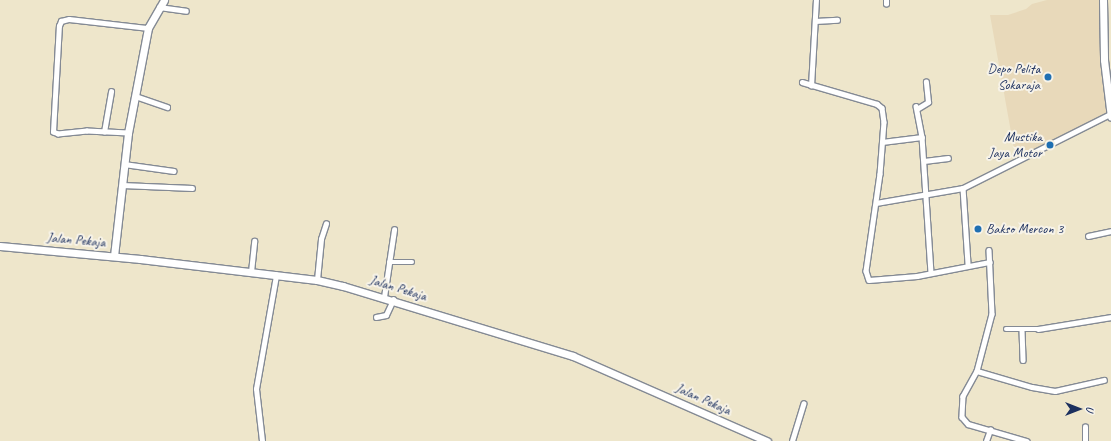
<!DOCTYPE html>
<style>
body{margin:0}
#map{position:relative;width:1111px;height:441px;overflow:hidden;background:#eee6cb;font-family:Caveat,sans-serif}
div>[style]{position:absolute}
.built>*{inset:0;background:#e8d9ba}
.roads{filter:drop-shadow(1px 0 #848a94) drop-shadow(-1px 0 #848a94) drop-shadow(0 1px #848a94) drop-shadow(0 -1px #848a94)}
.street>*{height:4.5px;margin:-2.25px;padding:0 2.25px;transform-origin:2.25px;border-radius:2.25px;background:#fff}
.secondary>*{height:7px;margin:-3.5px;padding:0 3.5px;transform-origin:3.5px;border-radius:3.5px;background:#fff}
.dots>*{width:11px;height:11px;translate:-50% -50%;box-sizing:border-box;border:2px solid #f7f3e8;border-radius:50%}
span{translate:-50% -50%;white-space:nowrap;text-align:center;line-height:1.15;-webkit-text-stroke:4px #f7f3e8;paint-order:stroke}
.poi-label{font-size:14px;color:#1b2f5e}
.right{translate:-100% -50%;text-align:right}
.left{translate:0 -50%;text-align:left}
.street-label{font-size:14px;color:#1b2f5e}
.north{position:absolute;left:1059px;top:389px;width:40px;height:40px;-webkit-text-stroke:3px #f7f3e8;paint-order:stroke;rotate:90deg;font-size:11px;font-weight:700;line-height:16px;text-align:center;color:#1b2f5e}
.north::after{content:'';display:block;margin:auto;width:14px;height:18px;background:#1b2f5e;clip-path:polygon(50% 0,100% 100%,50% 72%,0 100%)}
</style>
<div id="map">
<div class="built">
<i style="clip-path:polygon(1047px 0,1103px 0,1106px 113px,1016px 160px,990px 15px,1008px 15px,1026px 9px,1032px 4px)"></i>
</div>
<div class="roads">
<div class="street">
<i style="left:886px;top:4px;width:4px;rotate:-90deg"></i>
<i style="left:159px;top:7px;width:27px;rotate:8deg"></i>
<i style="left:815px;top:21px;width:22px;rotate:-3deg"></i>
<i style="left:802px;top:82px;width:78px;rotate:16.3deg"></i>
<i style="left:877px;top:104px;width:6px;rotate:39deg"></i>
<i style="left:882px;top:108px;width:14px;rotate:82deg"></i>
<i style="left:884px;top:122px;width:52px;rotate:94.4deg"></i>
<i style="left:880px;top:174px;width:98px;rotate:98.2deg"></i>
<i style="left:866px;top:271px;width:9px;rotate:72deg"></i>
<i style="left:869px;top:280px;width:48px;rotate:-4.8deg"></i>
<i style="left:917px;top:276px;width:74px;rotate:-10.9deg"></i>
<i style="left:811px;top:86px;width:86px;rotate:-86.7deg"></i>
<i style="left:135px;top:96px;width:34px;rotate:19deg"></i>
<i style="left:916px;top:106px;width:32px;rotate:79deg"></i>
<i style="left:922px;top:137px;width:135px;rotate:86.2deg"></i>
<i style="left:917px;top:109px;width:13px;rotate:-32deg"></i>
<i style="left:928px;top:102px;width:20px;rotate:-96deg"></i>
<i style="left:104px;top:132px;width:41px;rotate:-80.1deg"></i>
<i style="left:128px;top:133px;width:41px;rotate:-177.2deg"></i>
<i style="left:87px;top:131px;width:29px;rotate:174deg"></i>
<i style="left:58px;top:134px;width:5px;rotate:-158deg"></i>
<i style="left:53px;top:132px;width:106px;rotate:-86.8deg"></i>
<i style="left:59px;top:26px;width:5px;rotate:-68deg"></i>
<i style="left:61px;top:21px;width:8px;rotate:-14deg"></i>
<i style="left:69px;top:19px;width:80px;rotate:6.5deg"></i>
<i style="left:882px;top:142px;width:40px;rotate:-7.1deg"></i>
<i style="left:924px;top:161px;width:24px;rotate:-7deg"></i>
<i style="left:124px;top:164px;width:50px;rotate:8deg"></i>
<i style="left:122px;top:185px;width:70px;rotate:2.5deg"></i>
<i style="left:963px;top:188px;width:76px;rotate:86.2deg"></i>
<i style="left:876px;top:203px;width:88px;rotate:-9.8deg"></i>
<i style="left:963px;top:188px;width:165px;rotate:-26.7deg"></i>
<i style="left:1088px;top:236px;width:24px;rotate:-12deg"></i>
<i style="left:989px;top:250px;width:64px;rotate:87.3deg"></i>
<i style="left:992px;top:314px;width:59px;rotate:104.7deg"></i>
<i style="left:977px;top:371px;width:29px;rotate:119deg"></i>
<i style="left:963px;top:396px;width:21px;rotate:93deg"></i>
<i style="left:962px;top:417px;width:9px;rotate:49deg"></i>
<i style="left:968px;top:424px;width:61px;rotate:16.1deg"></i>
<i style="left:389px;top:262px;width:23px"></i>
<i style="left:251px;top:272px;width:31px;rotate:-84deg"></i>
<i style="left:317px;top:280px;width:41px;rotate:-84.4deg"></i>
<i style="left:321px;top:239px;width:16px;rotate:-72deg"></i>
<i style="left:384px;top:297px;width:68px;rotate:-81.5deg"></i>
<i style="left:376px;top:317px;width:10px;rotate:-11deg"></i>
<i style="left:386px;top:315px;width:17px;rotate:-65deg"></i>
<i style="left:1006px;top:329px;width:32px"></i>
<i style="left:1038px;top:329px;width:74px;rotate:-9.3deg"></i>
<i style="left:1022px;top:330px;width:30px;rotate:88deg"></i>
<i style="left:977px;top:371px;width:57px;rotate:16.2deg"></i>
<i style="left:1032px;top:387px;width:23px;rotate:10deg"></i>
<i style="left:1055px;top:391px;width:50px;rotate:-12.7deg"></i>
<i style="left:262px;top:441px;width:52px;rotate:-96.6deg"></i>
<i style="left:256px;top:389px;width:116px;rotate:-80deg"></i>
<i style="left:792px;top:441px;width:39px;rotate:-73deg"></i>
<i style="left:986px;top:441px;width:12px;rotate:-70deg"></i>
<i style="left:1085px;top:441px;width:14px;rotate:-90deg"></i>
</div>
<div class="secondary">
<i style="left:1103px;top:0;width:60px;rotate:89deg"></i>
<i style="left:1104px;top:60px;width:57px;rotate:83deg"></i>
<i style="left:0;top:246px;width:141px;rotate:5.3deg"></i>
<i style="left:140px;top:259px;width:178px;rotate:6.8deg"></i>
<i style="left:317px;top:280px;width:27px;rotate:13deg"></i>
<i style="left:343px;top:286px;width:240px;rotate:16.9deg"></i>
<i style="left:573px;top:356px;width:212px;rotate:23.7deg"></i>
<i style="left:114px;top:256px;width:124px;rotate:-83.5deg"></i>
<i style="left:128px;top:133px;width:107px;rotate:-79.2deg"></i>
<i style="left:148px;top:28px;width:32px;rotate:-60deg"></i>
</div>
</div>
<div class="dots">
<i style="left:1048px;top:77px;background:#1f6fb2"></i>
<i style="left:1050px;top:145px;background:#1f6fb2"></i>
<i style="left:978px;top:229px;background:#1f6fb2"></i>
</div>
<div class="poi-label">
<span class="right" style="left:1040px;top:77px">Depo Pelita<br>Sokaraja</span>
<span class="right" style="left:1042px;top:145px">Mustika<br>Jaya Motor</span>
<span class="left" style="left:986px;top:229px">Bakso Mercon 3</span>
</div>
<div class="street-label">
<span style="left:76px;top:240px;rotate:5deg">Jalan Pekaja</span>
<span style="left:398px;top:288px;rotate:17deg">Jalan Pekaja</span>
<span style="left:703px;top:399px;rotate:24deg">Jalan Pekaja</span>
</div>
<div class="north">U</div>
</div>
